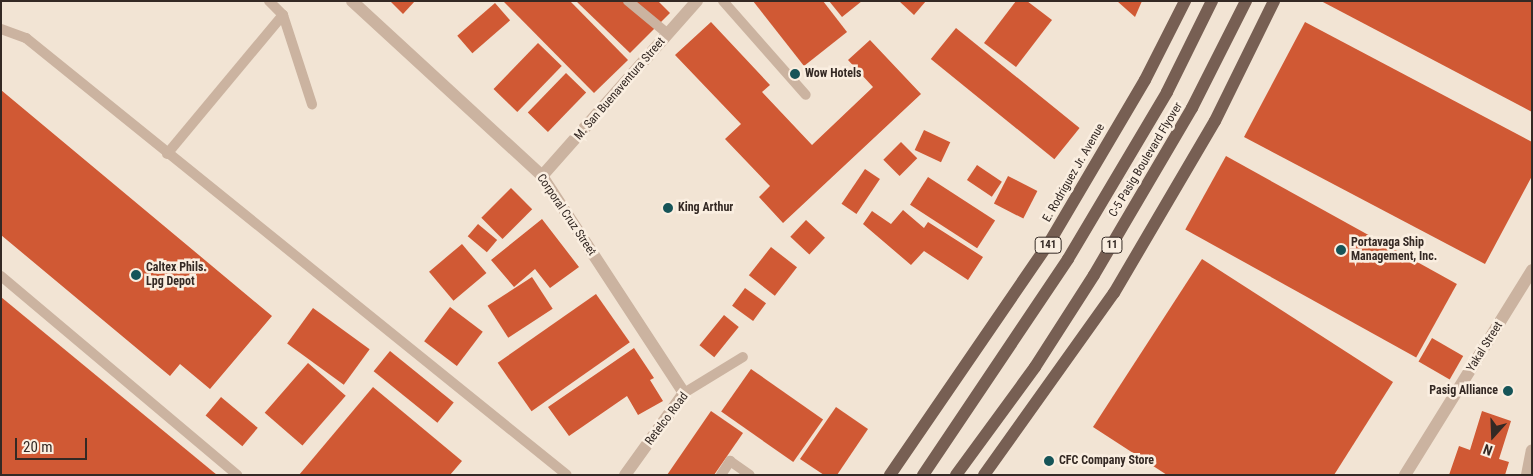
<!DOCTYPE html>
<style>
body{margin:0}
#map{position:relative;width:1533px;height:476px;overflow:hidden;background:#f2e4d4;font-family:"Roboto Condensed",sans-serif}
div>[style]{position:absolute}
.building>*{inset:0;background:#d05934;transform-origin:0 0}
.lane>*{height:10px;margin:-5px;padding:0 5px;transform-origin:5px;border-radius:5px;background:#cbb3a0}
.street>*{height:12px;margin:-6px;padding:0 6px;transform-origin:6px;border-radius:6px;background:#cbb3a0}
.primary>*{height:12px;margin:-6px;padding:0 6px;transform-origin:6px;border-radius:6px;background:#775f53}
.dots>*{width:14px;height:14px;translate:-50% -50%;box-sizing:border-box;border:2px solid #faeee0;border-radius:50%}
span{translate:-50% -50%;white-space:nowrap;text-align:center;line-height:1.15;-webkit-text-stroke:5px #faeee0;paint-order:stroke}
.shield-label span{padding:1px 4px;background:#faeee0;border:1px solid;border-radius:4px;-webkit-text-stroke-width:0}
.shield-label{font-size:11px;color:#342924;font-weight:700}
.poi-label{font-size:12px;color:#342924;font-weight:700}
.left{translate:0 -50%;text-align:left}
.right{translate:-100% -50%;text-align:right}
.street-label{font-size:12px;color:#342924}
.frame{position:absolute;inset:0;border:2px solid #342924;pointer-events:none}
.north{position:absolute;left:1468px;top:411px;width:50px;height:50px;-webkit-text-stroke:4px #faeee0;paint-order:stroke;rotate:200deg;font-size:14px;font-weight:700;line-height:20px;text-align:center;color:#342924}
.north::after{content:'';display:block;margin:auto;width:18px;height:22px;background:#342924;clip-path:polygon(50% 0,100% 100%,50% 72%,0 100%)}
.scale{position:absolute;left:15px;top:438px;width:72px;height:22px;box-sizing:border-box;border:2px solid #342924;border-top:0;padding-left:6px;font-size:15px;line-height:18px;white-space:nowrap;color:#342924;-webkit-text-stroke:4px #faeee0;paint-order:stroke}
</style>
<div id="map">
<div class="building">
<i style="clip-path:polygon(390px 1px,415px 1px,403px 14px)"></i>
<i style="clip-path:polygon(503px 1px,570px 1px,628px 60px,594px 93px)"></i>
<i style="clip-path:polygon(576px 1px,658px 1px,670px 13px,630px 53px)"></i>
<i style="clip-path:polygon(753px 1px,823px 1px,847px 32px,804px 66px)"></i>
<i style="clip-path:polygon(829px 1px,862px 1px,842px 17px)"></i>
<i style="clip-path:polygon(899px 1px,926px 1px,914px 15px)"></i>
<i style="clip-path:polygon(1016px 1px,1027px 1px,1052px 20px,1016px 67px,984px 43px)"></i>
<i style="clip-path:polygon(1117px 1px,1142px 1px,1135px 17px)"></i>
<i style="clip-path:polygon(1321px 1px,1532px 1px,1532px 112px)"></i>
<i style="left:495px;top:3px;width:23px;height:50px;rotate:49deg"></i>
<i style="clip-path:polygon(711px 22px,770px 85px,762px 92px,812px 145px,873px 87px,848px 60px,870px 40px,921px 94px,783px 223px,759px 197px,770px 186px,725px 139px,741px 124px,675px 55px)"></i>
<i style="clip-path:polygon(1305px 22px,1532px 142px,1532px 176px,1485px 264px,1244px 137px)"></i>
<i style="left:956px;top:28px;width:159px;height:40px;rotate:39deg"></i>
<i style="left:538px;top:43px;width:33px;height:64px;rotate:44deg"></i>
<i style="left:566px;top:73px;width:28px;height:55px;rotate:44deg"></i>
<i style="clip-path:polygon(1px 90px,272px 316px,210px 389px,180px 364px,170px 376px,1px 235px)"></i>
<i style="left:924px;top:130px;width:29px;height:22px;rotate:25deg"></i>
<i style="left:901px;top:142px;width:23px;height:25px;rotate:45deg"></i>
<i style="left:1226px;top:156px;width:264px;height:84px;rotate:29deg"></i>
<i style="left:977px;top:165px;width:30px;height:18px;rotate:34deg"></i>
<i style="left:865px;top:169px;width:18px;height:42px;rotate:34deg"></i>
<i style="left:1008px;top:176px;width:33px;height:31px;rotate:27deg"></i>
<i style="left:928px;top:177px;width:80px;height:33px;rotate:33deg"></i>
<i style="left:511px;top:188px;width:30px;height:42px;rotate:45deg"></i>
<i style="clip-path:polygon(903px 210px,924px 228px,928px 222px,983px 257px,968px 280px,924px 251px,911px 265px,863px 224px,872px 211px,891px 224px)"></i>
<i style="clip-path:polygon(542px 219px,579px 267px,550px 288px,535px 269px,514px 287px,491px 260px)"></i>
<i style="left:806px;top:220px;width:26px;height:23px;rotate:43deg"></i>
<i style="left:478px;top:224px;width:25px;height:16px;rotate:40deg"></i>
<i style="left:462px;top:244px;width:38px;height:43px;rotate:50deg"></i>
<i style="left:771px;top:247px;width:33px;height:36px;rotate:38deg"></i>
<i style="clip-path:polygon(1202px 259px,1393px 382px,1334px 475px,1167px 475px,1093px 427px)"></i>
<i style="left:532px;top:277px;width:38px;height:53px;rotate:57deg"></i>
<i style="left:745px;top:288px;width:26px;height:22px;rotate:36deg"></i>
<i style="left:596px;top:294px;width:59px;height:120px;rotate:55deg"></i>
<i style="clip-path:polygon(1px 297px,217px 475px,1px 475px)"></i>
<i style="left:450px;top:307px;width:41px;height:43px;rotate:37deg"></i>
<i style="left:313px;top:308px;width:70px;height:44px;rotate:36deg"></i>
<i style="left:724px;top:315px;width:19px;height:39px;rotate:39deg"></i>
<i style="left:1432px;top:338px;width:36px;height:27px;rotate:30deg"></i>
<i style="clip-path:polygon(634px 348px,654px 378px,650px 380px,663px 401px,638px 415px,627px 396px,569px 436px,548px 407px)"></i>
<i style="left:390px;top:351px;width:82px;height:26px;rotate:39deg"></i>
<i style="left:308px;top:363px;width:50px;height:66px;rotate:41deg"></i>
<i style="left:751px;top:369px;width:88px;height:52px;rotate:35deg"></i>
<i style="clip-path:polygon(373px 387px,462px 461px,450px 475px,299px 475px)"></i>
<i style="left:221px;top:397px;width:48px;height:24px;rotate:40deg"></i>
<i style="clip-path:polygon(836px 407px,868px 429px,837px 475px,824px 475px,800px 459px)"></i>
<i style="clip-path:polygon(711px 411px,743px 433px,714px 475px,667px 475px)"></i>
<i style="clip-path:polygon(1482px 411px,1511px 421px,1499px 459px,1509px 462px,1505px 475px,1449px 475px,1459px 446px,1470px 450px)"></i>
</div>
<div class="lane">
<i style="left:269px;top:1px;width:20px;rotate:45deg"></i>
<i style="left:628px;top:1px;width:52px;rotate:39.5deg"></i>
<i style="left:723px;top:1px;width:125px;rotate:48.6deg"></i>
<i style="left:1px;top:29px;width:27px;rotate:20deg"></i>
<i style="left:26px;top:38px;width:695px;rotate:38.93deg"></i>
<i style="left:167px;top:154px;width:181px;rotate:-50.2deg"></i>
<i style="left:283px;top:15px;width:94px;rotate:72deg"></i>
<i style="left:1px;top:276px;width:309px;rotate:40.1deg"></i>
<i style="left:684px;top:393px;width:69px;rotate:-31.4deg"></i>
<i style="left:721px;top:475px;width:17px;rotate:-57deg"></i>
<i style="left:730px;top:461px;width:24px;rotate:35deg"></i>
</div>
<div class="street">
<i style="left:352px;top:1px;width:258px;rotate:42.6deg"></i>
<i style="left:542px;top:176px;width:259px;rotate:56.8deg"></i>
<i style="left:684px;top:393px;width:101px;rotate:125.7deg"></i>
<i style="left:542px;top:176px;width:234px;rotate:-48.5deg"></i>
<i style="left:1405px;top:475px;width:241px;rotate:-58.2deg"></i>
<i style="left:1527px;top:475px;width:25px;rotate:-79deg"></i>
</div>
<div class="primary">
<i style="left:890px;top:475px;width:281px;rotate:-55.6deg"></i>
<i style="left:1049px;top:243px;width:189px;rotate:-59.5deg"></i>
<i style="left:1145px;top:80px;width:89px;rotate:-63.1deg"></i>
<i style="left:923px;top:475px;width:260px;rotate:-56.1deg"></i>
<i style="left:1068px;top:259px;width:194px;rotate:-59.3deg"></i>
<i style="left:1167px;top:92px;width:102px;rotate:-63.7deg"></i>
<i style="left:956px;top:475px;width:134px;rotate:-53.8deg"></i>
<i style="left:1035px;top:367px;width:109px;rotate:-57.3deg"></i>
<i style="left:1094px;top:275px;width:194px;rotate:-59.6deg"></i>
<i style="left:1192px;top:108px;width:120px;rotate:-63.2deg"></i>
<i style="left:984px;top:475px;width:224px;rotate:-54.5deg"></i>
<i style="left:1114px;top:293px;width:199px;rotate:-59.6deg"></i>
<i style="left:1215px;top:121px;width:134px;rotate:-63.8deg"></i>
</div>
<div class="dots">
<i style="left:795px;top:74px;background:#165458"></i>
<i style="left:668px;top:208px;background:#165458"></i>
<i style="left:1341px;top:250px;background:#165458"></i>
<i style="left:136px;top:275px;background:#165458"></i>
<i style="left:1508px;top:391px;background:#165458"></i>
<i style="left:1049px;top:461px;background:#165458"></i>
</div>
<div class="shield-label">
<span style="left:1048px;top:245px">141</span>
<span style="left:1112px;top:245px">11</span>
</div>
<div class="poi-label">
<span class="left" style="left:805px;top:74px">Wow Hotels</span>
<span class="left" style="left:678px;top:208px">King Arthur</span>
<span class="left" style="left:1351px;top:250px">Portavaga Ship<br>Management, Inc.</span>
<span class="left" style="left:146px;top:275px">Caltex Phils.<br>Lpg Depot</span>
<span class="right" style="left:1498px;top:391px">Pasig Alliance</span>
<span class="left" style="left:1059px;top:461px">CFC Company Store</span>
</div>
<div class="street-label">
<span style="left:620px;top:89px;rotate:-49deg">M. San Buenaventura Street</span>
<span style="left:1146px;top:160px;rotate:-59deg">C-5 Pasig Boulevard Flyover</span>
<span style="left:1074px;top:173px;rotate:-60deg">E. Rodriguez Jr. Avenue</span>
<span style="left:566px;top:215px;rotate:56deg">Corporal Cruz Street</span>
<span style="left:1485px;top:347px;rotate:-58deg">Yakal Street</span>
<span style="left:667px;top:419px;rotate:-53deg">Retelco Road</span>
</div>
<div class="frame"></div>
<div class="north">N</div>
<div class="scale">20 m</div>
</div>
